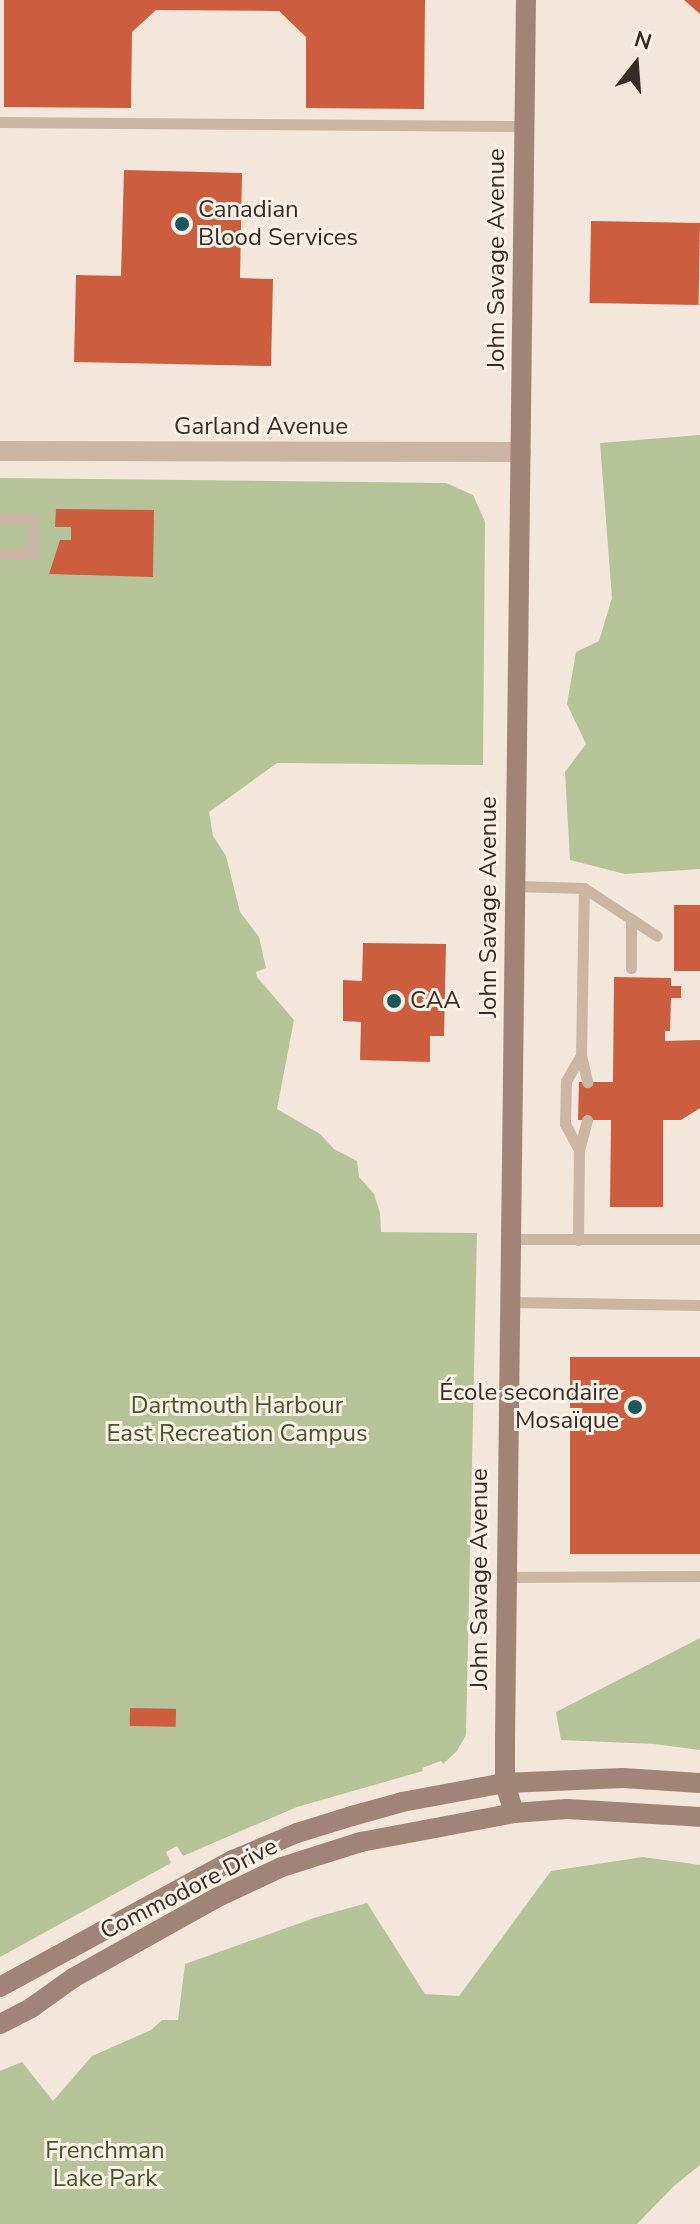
<!DOCTYPE html>
<meta charset="utf-8">
<style>
body{margin:0}
#map{position:relative;width:700px;height:2224px;overflow:hidden;background:#f3e6da;font-family:"Nunito Sans",sans-serif}
div>[style]{position:absolute}
.green>*{inset:0;background:#b6c399}
.building>*{inset:0;background:#cc5d3f;transform-origin:0 0}
.service>*{height:11px;margin:-5.5px;padding:0 5.5px;transform-origin:5.5px;border-radius:5.5px;background:#cbb6a6}
.minor>*{height:20px;margin:-10px;padding:0 10px;transform-origin:10px;border-radius:10px;background:#cbb6a6}
.secondary>*{height:20px;margin:-10px;padding:0 10px;transform-origin:10px;border-radius:10px;background:#9f8477}
.dots>*{width:22px;height:22px;translate:-50% -50%;box-sizing:border-box;border:4px solid #faf1e7;border-radius:50%}
span{translate:-50% -50%;white-space:nowrap;text-align:center;line-height:1.15;-webkit-text-stroke:6px #faf1e7;paint-order:stroke}
.poi-label{font-size:24px;color:#372c27}
.left{translate:0 -50%;text-align:left}
.right{translate:-100% -50%;text-align:right}
.street-label{font-size:24px;color:#372c27}
.park-label{font-size:24px;color:#47572a}
.north{position:absolute;left:596px;top:24px;width:80px;height:80px;-webkit-text-stroke:6px #faf1e7;paint-order:stroke;rotate:17deg;font-size:22px;font-weight:700;line-height:32px;text-align:center;color:#372c27}
.north::after{content:'';display:block;margin:auto;width:28px;height:36px;background:#372c27;clip-path:polygon(50% 0,100% 100%,50% 72%,0 100%)}
</style>
<div id="map">
<div class="green">
<i style="clip-path:polygon(700px 435px,700px 869px,625px 874px,570px 860px,565px 772px,586px 744px,567px 704px,576px 652px,599px 641px,612px 598px,600px 443px)"></i>
<i style="clip-path:polygon(0 478px,446px 483px,473px 495px,485px 522px,483px 765px,277px 763px,209px 812px,213px 836px,226px 856px,240px 912px,259px 937px,266px 968px,256px 972px,257px 977px,294px 1020px,277px 1109px,320px 1134px,334px 1149px,357px 1161px,359px 1177px,374px 1194px,380px 1213px,381px 1232px,477px 1233px,466px 1735px,457px 1751px,443px 1764px,441px 1761px,422px 1768px,423px 1771px,297px 1807px,183px 1856px,177px 1846px,166px 1852px,171px 1863px,0 1957px)"></i>
<i style="clip-path:polygon(700px 1638px,700px 1750px,654px 1744px,561px 1740px,556px 1712px)"></i>
<i style="clip-path:polygon(643px 1857px,700px 1865px,700px 2165px,674px 2186px,637px 2224px,0 2224px,0 2071px,22px 2062px,53px 2101px,92px 2056px,151px 2030px,162px 2020px,178px 2020px,185px 1964px,317px 1917px,367px 1903px,425px 1994px,459px 1996px,551px 1871px)"></i>
</div>
<div class="building">
<i style="clip-path:polygon(4px 0,425px 0,424px 109px,306px 108px,306px 37px,279px 11px,156px 10px,132px 32px,131px 108px,4px 107px)"></i>
<i style="clip-path:polygon(684px 0,700px 0,700px 14px)"></i>
<i style="clip-path:polygon(124px 170px,242px 173px,240px 278px,273px 279px,271px 366px,74px 362px,76px 275px,121px 276px)"></i>
<i style="left:591px;top:221px;width:109px;height:82px;rotate:1deg"></i>
<i style="clip-path:polygon(56px 509px,154px 510px,153px 577px,49px 574px,60px 540px,71px 540px,71px 527px,55px 527px)"></i>
<i style="left:674px;top:905px;width:26px;height:66px"></i>
<i style="clip-path:polygon(363px 943px,446px 944px,444px 1036px,430px 1036px,430px 1062px,360px 1060px,361px 1022px,343px 1021px,343px 980px,362px 981px)"></i>
<i style="clip-path:polygon(614px 977px,671px 978px,671px 986px,681px 986px,681px 998px,671px 998px,670px 1031px,665px 1031px,665px 1041px,700px 1040px,700px 1108px,681px 1120px,663px 1120px,663px 1207px,610px 1207px,611px 1120px,578px 1120px,579px 1082px,613px 1082px)"></i>
<i style="left:570px;top:1357px;width:130px;height:197px"></i>
<i style="left:130px;top:1708px;width:46px;height:18px;rotate:1deg"></i>
</div>
<div class="service">
<i style="left:0;top:122px;width:524px;rotate:0.44deg"></i>
<i style="left:0;top:519px;width:32px"></i>
<i style="left:32px;top:519px;width:35px;rotate:88deg"></i>
<i style="left:33px;top:554px;width:33px;rotate:180deg"></i>
<i style="left:515px;top:886px;width:69px;rotate:1.7deg"></i>
<i style="left:631px;top:968px;width:49px;rotate:-90deg"></i>
<i style="left:581px;top:1055px;width:28px;rotate:77deg"></i>
<i style="left:579px;top:1150px;width:31px;rotate:-75deg"></i>
<i style="left:512px;top:1239px;width:188px"></i>
<i style="left:578px;top:1240px;width:90px;rotate:-89.4deg"></i>
<i style="left:579px;top:1150px;width:30px;rotate:-118deg"></i>
<i style="left:565px;top:1124px;width:43px;rotate:-88.7deg"></i>
<i style="left:566px;top:1081px;width:30px;rotate:-60deg"></i>
<i style="left:581px;top:1055px;width:167px;rotate:-89deg"></i>
<i style="left:584px;top:888px;width:87px;rotate:33.3deg"></i>
<i style="left:511px;top:1302px;width:189px;rotate:0.9deg"></i>
<i style="left:506px;top:1577px;width:194px;rotate:-0.3deg"></i>
</div>
<div class="minor">
<i style="left:0;top:451px;width:521px;rotate:0.11deg"></i>
</div>
<div class="secondary">
<i style="left:514px;top:1813px;width:31px;rotate:-107deg"></i>
<i style="left:505px;top:1783px;width:42px;rotate:-90deg"></i>
<i style="left:505px;top:1741px;width:1741px;rotate:-89.31deg"></i>
<i style="left:0;top:1987px;width:265px;rotate:-28.6deg"></i>
<i style="left:233px;top:1860px;width:69px;rotate:-22.9deg"></i>
<i style="left:297px;top:1833px;width:58px;rotate:-17.2deg"></i>
<i style="left:352px;top:1816px;width:52px;rotate:-15.6deg"></i>
<i style="left:402px;top:1802px;width:105px;rotate:-10.5deg"></i>
<i style="left:505px;top:1783px;width:118px;rotate:-2.4deg"></i>
<i style="left:623px;top:1778px;width:77px;rotate:3.7deg"></i>
<i style="left:0;top:2024px;width:35px;rotate:-27deg"></i>
<i style="left:31px;top:2008px;width:52px;rotate:-35.5deg"></i>
<i style="left:73px;top:1978px;width:164px;rotate:-29.2deg"></i>
<i style="left:216px;top:1898px;width:73px;rotate:-25.2deg"></i>
<i style="left:282px;top:1867px;width:83px;rotate:-17.6deg"></i>
<i style="left:361px;top:1842px;width:156px;rotate:-10.7deg"></i>
<i style="left:514px;top:1813px;width:53px;rotate:-4.3deg"></i>
<i style="left:567px;top:1809px;width:133px;rotate:3.4deg"></i>
</div>
<div class="dots">
<i style="left:182px;top:224px;background:#1b585b"></i>
<i style="left:394px;top:1001px;background:#1b585b"></i>
<i style="left:635px;top:1407px;background:#1b585b"></i>
</div>
<div class="poi-label">
<span class="left" style="left:198px;top:224px">Canadian<br>Blood Services</span>
<span class="left" style="left:410px;top:1001px">CAA</span>
<span class="right" style="left:619px;top:1407px">École secondaire<br>Mosaïque</span>
</div>
<div class="street-label">
<span style="left:497px;top:259px;rotate:-90deg">John Savage Avenue</span>
<span style="left:261px;top:427px">Garland Avenue</span>
<span style="left:489px;top:907px;rotate:-90deg">John Savage Avenue</span>
<span style="left:480px;top:1579px;rotate:-90deg">John Savage Avenue</span>
<span style="left:189px;top:1889px;rotate:-27deg">Commodore Drive</span>
</div>
<div class="park-label">
<span style="left:237px;top:1420px">Dartmouth Harbour<br>East Recreation Campus</span>
<span style="left:105px;top:2165px">Frenchman<br>Lake Park</span>
</div>
<div class="north">N</div>
</div>
